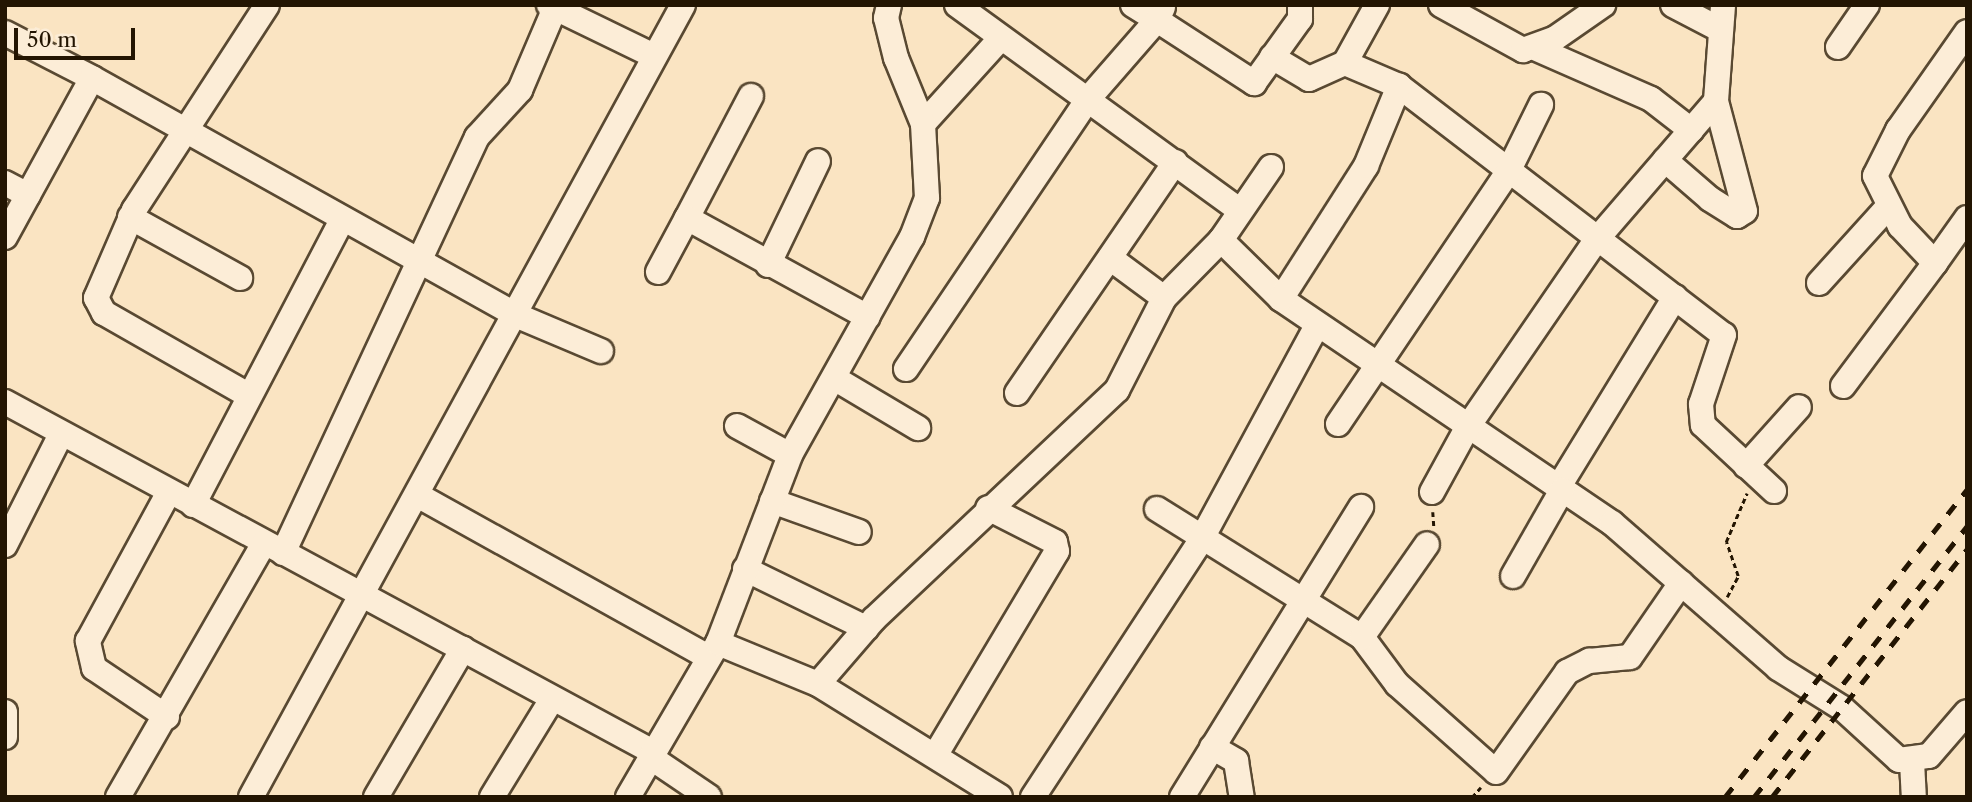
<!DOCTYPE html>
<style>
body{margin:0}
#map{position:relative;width:1972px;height:802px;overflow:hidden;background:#fae4c2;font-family:"Libre Caslon Text",serif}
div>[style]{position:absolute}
.path>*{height:2.5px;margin-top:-1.25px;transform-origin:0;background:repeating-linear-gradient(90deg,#231502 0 5px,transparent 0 8.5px)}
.roads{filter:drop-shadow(2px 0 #594932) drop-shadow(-2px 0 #594932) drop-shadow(0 2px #594932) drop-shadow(0 -2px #594932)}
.minor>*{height:24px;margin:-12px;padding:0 12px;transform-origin:12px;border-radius:12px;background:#fcedd7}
.rail>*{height:5px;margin-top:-2.5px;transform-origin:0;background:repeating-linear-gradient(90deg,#231502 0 12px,transparent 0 24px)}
span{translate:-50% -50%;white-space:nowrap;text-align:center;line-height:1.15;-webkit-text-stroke:6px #fcedd7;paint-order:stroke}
.frame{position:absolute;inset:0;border:7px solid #231502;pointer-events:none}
.scale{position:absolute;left:14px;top:28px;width:121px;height:32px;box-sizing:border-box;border:4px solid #231502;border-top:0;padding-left:9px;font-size:21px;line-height:24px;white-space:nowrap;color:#231502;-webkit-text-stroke:5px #fcedd7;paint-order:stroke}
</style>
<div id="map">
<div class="path">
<i style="left:1433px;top:512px;width:14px;rotate:86deg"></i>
<i style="left:1727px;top:597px;width:24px;rotate:-62deg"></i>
<i style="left:1738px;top:576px;width:36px;rotate:-109deg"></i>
<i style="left:1726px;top:542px;width:53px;rotate:-66.8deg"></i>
<i style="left:1472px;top:797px;width:13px;rotate:-48deg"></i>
</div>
<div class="roads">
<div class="minor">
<i style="left:549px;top:5px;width:114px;rotate:25.9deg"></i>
<i style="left:957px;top:5px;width:349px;rotate:36deg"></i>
<i style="left:1133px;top:5px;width:28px;rotate:32deg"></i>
<i style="left:1157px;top:20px;width:14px;rotate:-65deg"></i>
<i style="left:1441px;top:5px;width:94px;rotate:28.8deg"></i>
<i style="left:1523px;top:50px;width:33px;rotate:-20deg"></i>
<i style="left:1554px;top:39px;width:60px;rotate:-34.8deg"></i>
<i style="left:1673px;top:5px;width:52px;rotate:27.6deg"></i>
<i style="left:1967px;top:32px;width:120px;rotate:125.1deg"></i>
<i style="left:1898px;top:130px;width:51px;rotate:116.6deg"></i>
<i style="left:1875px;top:176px;width:56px;rotate:63.4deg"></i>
<i style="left:1900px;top:226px;width:51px;rotate:46.6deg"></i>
<i style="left:1935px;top:263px;width:55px;rotate:-54.6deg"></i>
<i style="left:5px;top:33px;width:98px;rotate:27.3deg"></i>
<i style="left:1838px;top:47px;width:51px;rotate:-55.4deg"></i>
<i style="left:1537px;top:49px;width:124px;rotate:23.7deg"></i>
<i style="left:1651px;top:99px;width:51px;rotate:37.8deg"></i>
<i style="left:1272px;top:57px;width:43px;rotate:30.7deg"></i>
<i style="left:1309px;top:79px;width:39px;rotate:-24deg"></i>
<i style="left:1345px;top:63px;width:66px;rotate:-61.1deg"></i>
<i style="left:1399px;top:86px;width:409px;rotate:37.5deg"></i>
<i style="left:1724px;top:335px;width:73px;rotate:108.4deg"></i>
<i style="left:1701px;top:404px;width:21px;rotate:85deg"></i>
<i style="left:1703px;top:425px;width:97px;rotate:42.9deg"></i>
<i style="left:751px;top:96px;width:138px;rotate:117.7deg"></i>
<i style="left:687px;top:218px;width:206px;rotate:28.7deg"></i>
<i style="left:923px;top:124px;width:115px;rotate:-47.8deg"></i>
<i style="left:1665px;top:160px;width:60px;rotate:40.9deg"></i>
<i style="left:1710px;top:199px;width:32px;rotate:32deg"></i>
<i style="left:1737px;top:216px;width:9px;rotate:-32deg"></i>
<i style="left:1745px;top:211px;width:114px;rotate:-104.8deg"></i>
<i style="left:1716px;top:101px;width:96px;rotate:-85.8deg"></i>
<i style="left:1271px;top:167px;width:88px;rotate:124.4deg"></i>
<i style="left:1221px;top:240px;width:84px;rotate:44.5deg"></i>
<i style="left:1281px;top:299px;width:400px;rotate:34.1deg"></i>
<i style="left:1612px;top:523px;width:220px;rotate:41.1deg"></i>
<i style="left:1778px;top:668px;width:75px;rotate:32deg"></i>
<i style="left:1842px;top:708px;width:77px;rotate:42.4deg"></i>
<i style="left:1899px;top:760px;width:30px;rotate:-8deg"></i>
<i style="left:1929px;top:756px;width:58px;rotate:-49.2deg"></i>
<i style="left:5px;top:183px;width:26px;rotate:28deg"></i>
<i style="left:130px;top:217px;width:126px;rotate:29deg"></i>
<i style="left:5px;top:237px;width:181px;rotate:-61.3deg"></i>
<i style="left:92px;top:78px;width:488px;rotate:29.2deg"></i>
<i style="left:518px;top:316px;width:90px;rotate:22.9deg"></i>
<i style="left:1110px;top:258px;width:67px;rotate:36.5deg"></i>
<i style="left:768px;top:265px;width:115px;rotate:-64.3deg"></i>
<i style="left:658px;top:272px;width:61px;rotate:-61.8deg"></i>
<i style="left:1819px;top:283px;width:101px;rotate:-47.8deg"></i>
<i style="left:1281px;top:299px;width:158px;rotate:-57.4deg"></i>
<i style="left:1366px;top:166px;width:87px;rotate:-67.6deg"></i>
<i style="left:1399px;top:86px;width:59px;rotate:-156.9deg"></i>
<i style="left:906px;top:369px;width:326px;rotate:-56deg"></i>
<i style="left:1088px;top:99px;width:105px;rotate:-48.9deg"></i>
<i style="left:1157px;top:20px;width:116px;rotate:33deg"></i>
<i style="left:1254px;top:83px;width:79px;rotate:-54.3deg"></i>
<i style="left:1300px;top:19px;width:14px;rotate:-90deg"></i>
<i style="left:834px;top:378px;width:98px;rotate:30.8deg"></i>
<i style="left:1843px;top:386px;width:154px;rotate:-53.2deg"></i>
<i style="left:1017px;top:393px;width:280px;rotate:-55.6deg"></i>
<i style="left:248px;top:395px;width:166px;rotate:-150.3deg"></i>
<i style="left:104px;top:313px;width:17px;rotate:-118deg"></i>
<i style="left:96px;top:298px;width:96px;rotate:-66.6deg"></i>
<i style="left:134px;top:210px;width:244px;rotate:-57deg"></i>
<i style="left:5px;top:402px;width:736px;rotate:28.37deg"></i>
<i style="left:1338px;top:424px;width:304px;rotate:-56deg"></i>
<i style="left:1508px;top:172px;width:75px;rotate:-63.8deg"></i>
<i style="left:737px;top:426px;width:60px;rotate:28.7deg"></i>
<i style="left:1746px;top:466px;width:79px;rotate:-48.1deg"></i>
<i style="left:1558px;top:488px;width:224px;rotate:-58.5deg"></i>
<i style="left:1432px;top:492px;width:73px;rotate:-61.3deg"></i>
<i style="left:1467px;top:428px;width:229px;rotate:-55.5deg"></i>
<i style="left:1597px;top:239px;width:182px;rotate:-49.2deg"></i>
<i style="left:419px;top:496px;width:331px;rotate:29.1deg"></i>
<i style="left:772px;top:501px;width:92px;rotate:19.6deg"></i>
<i style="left:193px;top:505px;width:322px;rotate:-62.4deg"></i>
<i style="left:1157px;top:509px;width:242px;rotate:32deg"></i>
<i style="left:1362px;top:637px;width:59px;rotate:53.3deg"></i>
<i style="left:1397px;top:684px;width:132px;rotate:41.6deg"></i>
<i style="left:1496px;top:772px;width:123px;rotate:-54.6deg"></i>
<i style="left:1567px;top:672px;width:25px;rotate:-27deg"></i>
<i style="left:1589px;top:661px;width:41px;rotate:-5.6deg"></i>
<i style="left:1630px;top:657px;width:90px;rotate:-55.4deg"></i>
<i style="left:5px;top:545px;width:124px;rotate:-63.2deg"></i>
<i style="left:283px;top:553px;width:459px;rotate:-65deg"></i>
<i style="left:477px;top:137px;width:64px;rotate:-47.5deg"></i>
<i style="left:520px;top:90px;width:89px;rotate:-66.9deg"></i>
<i style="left:745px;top:569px;width:135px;rotate:26deg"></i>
<i style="left:1513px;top:576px;width:99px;rotate:-60.3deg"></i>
<i style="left:1362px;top:637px;width:113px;rotate:-55deg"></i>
<i style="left:718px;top:643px;width:108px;rotate:22.3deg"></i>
<i style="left:818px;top:684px;width:214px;rotate:31.8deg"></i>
<i style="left:818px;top:684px;width:86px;rotate:-49.3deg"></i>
<i style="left:874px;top:619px;width:334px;rotate:-43.3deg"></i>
<i style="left:1117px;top:390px;width:103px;rotate:-62.9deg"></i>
<i style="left:1164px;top:298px;width:81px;rotate:-45.5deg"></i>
<i style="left:5px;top:712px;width:25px;rotate:90deg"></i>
<i style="left:167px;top:717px;width:88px;rotate:-146.1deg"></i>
<i style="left:94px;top:668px;width:28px;rotate:-103deg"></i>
<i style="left:88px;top:641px;width:170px;rotate:-61.5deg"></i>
<i style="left:1212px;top:747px;width:28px;rotate:30deg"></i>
<i style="left:1236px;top:761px;width:36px;rotate:81deg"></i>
<i style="left:936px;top:754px;width:236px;rotate:-59.2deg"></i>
<i style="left:1057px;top:551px;width:9px;rotate:-103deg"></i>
<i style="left:1055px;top:542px;width:75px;rotate:-153.1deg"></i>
<i style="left:650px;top:757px;width:71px;rotate:34.1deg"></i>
<i style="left:1912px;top:762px;width:35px;rotate:87deg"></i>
<i style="left:118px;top:797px;width:293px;rotate:-60.1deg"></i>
<i style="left:251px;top:797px;width:902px;rotate:-61.39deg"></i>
<i style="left:376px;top:797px;width:172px;rotate:-59.6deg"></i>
<i style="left:492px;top:797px;width:115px;rotate:-58.5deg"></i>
<i style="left:628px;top:797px;width:178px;rotate:-59.7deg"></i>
<i style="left:718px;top:643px;width:201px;rotate:-69deg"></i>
<i style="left:790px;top:455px;width:250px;rotate:-60.8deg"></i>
<i style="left:912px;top:237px;width:42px;rotate:-69deg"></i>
<i style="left:927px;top:198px;width:74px;rotate:-93.1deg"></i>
<i style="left:923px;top:124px;width:71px;rotate:-112.2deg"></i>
<i style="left:896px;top:58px;width:41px;rotate:-104deg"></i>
<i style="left:886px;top:18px;width:13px;rotate:-77deg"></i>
<i style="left:1033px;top:797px;width:307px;rotate:-56.8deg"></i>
<i style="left:1201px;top:540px;width:242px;rotate:-61.6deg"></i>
<i style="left:1182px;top:797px;width:341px;rotate:-58.3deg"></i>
</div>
</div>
<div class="rail">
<i style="left:1725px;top:797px;width:391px;rotate:-51.8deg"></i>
<i style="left:1754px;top:797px;width:345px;rotate:-51.8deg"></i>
<i style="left:1772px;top:797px;width:315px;rotate:-51.8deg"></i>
</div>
<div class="frame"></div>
<div class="scale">50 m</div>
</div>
